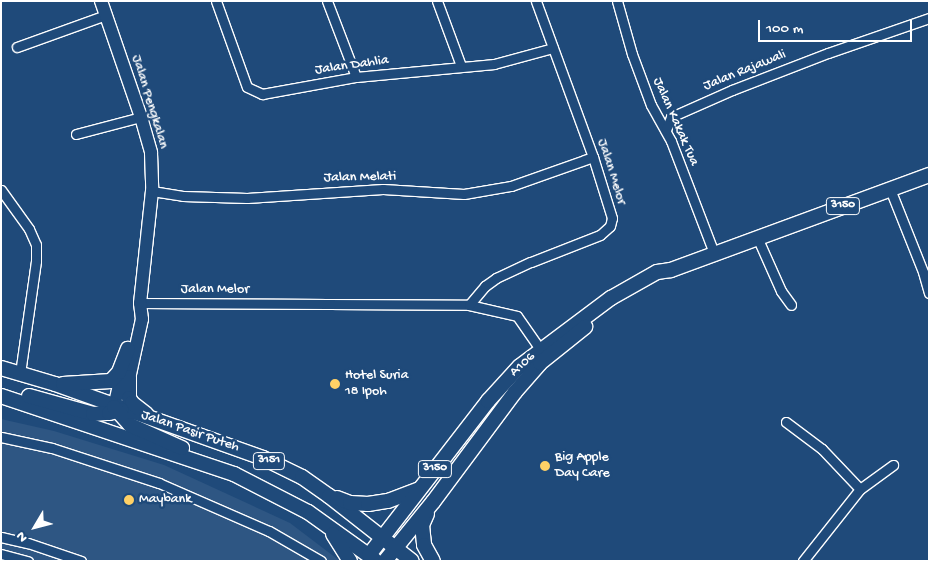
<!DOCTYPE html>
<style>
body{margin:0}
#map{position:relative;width:930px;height:562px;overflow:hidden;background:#1f4a7a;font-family:"Gochi Hand",sans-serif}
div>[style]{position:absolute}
.built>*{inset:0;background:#2e5683}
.roads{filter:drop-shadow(1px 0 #fff) drop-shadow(-1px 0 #fff) drop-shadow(0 1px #fff) drop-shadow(0 -1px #fff)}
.street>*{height:9px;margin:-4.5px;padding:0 4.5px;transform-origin:4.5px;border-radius:4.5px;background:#1f4a7a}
.secondary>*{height:12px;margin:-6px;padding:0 6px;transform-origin:6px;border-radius:6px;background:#1f4a7a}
.primary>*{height:14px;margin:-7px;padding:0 7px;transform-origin:7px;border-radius:7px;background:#1f4a7a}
.dots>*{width:14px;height:14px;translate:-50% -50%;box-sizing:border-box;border:2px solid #1f4a7a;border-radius:50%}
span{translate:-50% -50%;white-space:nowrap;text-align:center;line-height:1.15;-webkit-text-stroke:5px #1f4a7a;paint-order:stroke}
.shield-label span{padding:1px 4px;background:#1f4a7a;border:1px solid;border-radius:4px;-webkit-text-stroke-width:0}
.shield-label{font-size:12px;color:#fff;font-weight:700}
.street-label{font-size:14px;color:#fff}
.poi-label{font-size:14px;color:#fff}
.left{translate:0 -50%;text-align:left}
.frame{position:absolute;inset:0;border:2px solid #fff;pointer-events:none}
.north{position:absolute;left:10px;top:502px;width:50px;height:50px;-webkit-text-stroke:4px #1f4a7a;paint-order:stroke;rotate:233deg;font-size:14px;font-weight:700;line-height:20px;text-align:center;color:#fff}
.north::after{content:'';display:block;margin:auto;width:18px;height:22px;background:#fff;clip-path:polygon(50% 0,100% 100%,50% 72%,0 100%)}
.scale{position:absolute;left:758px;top:20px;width:154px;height:22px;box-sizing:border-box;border:2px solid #fff;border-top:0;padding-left:6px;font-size:15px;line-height:18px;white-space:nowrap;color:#fff;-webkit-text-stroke:4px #1f4a7a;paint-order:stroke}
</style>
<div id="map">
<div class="built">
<i style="clip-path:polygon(1px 419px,54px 431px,164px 465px,290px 523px,340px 561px,1px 561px)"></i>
</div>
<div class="roads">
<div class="street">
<i style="left:216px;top:1px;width:91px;rotate:70.2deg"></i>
<i style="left:247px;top:87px;width:17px;rotate:25deg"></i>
<i style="left:262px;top:94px;width:96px;rotate:-10.3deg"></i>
<i style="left:356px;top:77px;width:139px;rotate:-5.4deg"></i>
<i style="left:494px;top:64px;width:61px;rotate:-15.2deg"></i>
<i style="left:327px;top:1px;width:81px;rotate:69.1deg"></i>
<i style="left:437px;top:1px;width:69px;rotate:69.7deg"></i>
<i style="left:617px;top:1px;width:55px;rotate:74.2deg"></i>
<i style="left:632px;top:54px;width:54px;rotate:69.6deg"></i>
<i style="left:651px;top:105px;width:41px;rotate:60.9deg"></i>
<i style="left:671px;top:141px;width:120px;rotate:69deg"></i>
<i style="left:17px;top:47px;width:95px;rotate:-19.8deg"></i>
<i style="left:666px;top:130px;width:14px;rotate:-69deg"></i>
<i style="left:671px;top:117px;width:67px;rotate:-23.9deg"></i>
<i style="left:732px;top:90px;width:103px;rotate:-21.1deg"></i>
<i style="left:828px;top:53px;width:107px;rotate:-19.1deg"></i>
<i style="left:76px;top:134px;width:67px;rotate:-14.7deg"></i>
<i style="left:890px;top:189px;width:89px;rotate:68.3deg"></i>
<i style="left:923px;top:272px;width:22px;rotate:74deg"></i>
<i style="left:1px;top:190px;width:48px;rotate:54.3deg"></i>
<i style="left:29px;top:229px;width:17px;rotate:66deg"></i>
<i style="left:36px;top:245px;width:16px;rotate:90deg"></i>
<i style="left:36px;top:261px;width:114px;rotate:98.1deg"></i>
<i style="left:152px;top:191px;width:31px;rotate:9deg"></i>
<i style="left:183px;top:196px;width:64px;rotate:1.8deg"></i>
<i style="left:247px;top:198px;width:136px;rotate:-3.8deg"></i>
<i style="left:383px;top:189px;width:81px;rotate:3.5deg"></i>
<i style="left:464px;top:194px;width:48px;rotate:-9.7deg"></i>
<i style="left:511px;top:186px;width:87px;rotate:-19.5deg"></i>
<i style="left:757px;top:237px;width:59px;rotate:66deg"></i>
<i style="left:781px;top:291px;width:17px;rotate:54deg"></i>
<i style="left:140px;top:303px;width:329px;rotate:0.3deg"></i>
<i style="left:469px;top:305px;width:49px;rotate:12.9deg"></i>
<i style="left:517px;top:316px;width:40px;rotate:55.1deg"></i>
<i style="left:469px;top:305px;width:25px;rotate:-50deg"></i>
<i style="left:485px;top:286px;width:14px;rotate:-36deg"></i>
<i style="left:496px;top:278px;width:38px;rotate:-25deg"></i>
<i style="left:531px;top:262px;width:74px;rotate:-21.4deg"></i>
<i style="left:600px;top:235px;width:13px;rotate:-42deg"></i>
<i style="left:610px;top:226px;width:8px;rotate:-76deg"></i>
<i style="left:612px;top:218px;width:64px;rotate:-107.3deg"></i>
<i style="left:593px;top:157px;width:166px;rotate:-110.1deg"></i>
<i style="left:786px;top:422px;width:45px;rotate:36.9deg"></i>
<i style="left:822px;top:449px;width:55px;rotate:46.5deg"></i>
<i style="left:860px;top:489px;width:92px;rotate:128.4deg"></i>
<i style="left:1px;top:437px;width:52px;rotate:12.2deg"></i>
<i style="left:52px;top:448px;width:113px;rotate:18.1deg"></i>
<i style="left:159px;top:483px;width:120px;rotate:23.6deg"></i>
<i style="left:269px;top:531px;width:60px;rotate:30deg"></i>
<i style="left:860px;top:489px;width:41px;rotate:-36deg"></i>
<i style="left:1px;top:537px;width:28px;rotate:13deg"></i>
<i style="left:28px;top:543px;width:56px;rotate:18.8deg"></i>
<i style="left:1px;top:554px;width:28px;rotate:15deg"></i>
</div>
<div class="secondary">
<i style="left:101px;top:1px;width:123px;rotate:71deg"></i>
<i style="left:141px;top:117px;width:37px;rotate:74deg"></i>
<i style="left:151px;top:153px;width:38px;rotate:88deg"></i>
<i style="left:152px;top:191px;width:113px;rotate:96.1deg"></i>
<i style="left:140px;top:303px;width:16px;rotate:83deg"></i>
<i style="left:142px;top:319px;width:71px;rotate:102.3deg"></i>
<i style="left:114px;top:407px;width:35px;rotate:-77deg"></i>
</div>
<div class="primary">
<i style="left:1px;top:368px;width:56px;rotate:16.5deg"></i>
<i style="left:55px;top:384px;width:221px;rotate:19.6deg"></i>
<i style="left:263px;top:458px;width:43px;rotate:26deg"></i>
<i style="left:302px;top:477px;width:33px;rotate:35deg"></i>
<i style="left:329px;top:496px;width:105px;rotate:38.1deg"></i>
<i style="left:129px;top:377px;width:21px;rotate:90deg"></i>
<i style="left:129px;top:398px;width:6px;rotate:59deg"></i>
<i style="left:132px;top:403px;width:18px;rotate:38deg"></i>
<i style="left:63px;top:384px;width:48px;rotate:-3.6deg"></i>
<i style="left:111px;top:381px;width:12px;rotate:-48deg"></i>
<i style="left:119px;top:372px;width:25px;rotate:-69deg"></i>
<i style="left:1px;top:396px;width:246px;rotate:18.5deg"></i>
<i style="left:234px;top:474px;width:83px;rotate:27.2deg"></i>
<i style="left:308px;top:512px;width:82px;rotate:35.6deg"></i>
<i style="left:29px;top:396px;width:66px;rotate:15.7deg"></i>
<i style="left:93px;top:414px;width:16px;rotate:-4deg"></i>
<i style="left:109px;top:413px;width:13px;rotate:-13deg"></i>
<i style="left:114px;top:407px;width:24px;rotate:48deg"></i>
<i style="left:130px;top:425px;width:57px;rotate:23.9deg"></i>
<i style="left:337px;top:498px;width:14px;rotate:21deg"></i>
<i style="left:350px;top:503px;width:18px;rotate:3deg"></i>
<i style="left:368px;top:504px;width:20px;rotate:-9deg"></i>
<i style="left:388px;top:501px;width:33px;rotate:-21deg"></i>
<i style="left:427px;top:514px;width:12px;rotate:114deg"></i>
<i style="left:422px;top:525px;width:20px;rotate:84deg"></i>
<i style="left:424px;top:545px;width:18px;rotate:61deg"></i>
<i style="left:333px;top:534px;width:32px;rotate:58deg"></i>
<i style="left:369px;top:555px;width:195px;rotate:-52.3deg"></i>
<i style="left:488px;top:401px;width:47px;rotate:-47.6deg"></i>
<i style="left:520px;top:366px;width:114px;rotate:-36.8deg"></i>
<i style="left:611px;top:298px;width:53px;rotate:-29.5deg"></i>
<i style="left:657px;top:272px;width:14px;rotate:-8deg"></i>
<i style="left:671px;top:270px;width:275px;rotate:-20.2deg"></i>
<i style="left:385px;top:561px;width:76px;rotate:-50.9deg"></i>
<i style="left:433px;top:502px;width:137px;rotate:-53.3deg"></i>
<i style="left:515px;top:392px;width:38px;rotate:-49deg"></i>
<i style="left:540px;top:363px;width:58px;rotate:-38.7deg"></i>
</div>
</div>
<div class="dots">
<i style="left:335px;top:384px;background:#ffd166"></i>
<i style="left:545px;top:466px;background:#ffd166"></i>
<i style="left:129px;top:500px;background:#ffd166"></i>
</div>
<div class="shield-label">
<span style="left:843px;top:206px">3150</span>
<span style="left:269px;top:461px">3151</span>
<span style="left:435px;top:469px">3150</span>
</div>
<div class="street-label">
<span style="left:352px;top:66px;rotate:-8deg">Jalan Dahlia</span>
<span style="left:745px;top:71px;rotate:-22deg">Jalan Rajawali</span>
<span style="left:149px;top:102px;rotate:73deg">Jalan Pengkalan</span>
<span style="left:675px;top:122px;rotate:66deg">Jalan Kakak Tua</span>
<span style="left:611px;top:172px;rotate:72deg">Jalan Melor</span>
<span style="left:360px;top:178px;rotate:-1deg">Jalan Melati</span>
<span style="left:215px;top:290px">Jalan Melor</span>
<span style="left:523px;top:365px;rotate:-43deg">A106</span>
<span style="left:190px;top:432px;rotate:19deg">Jalan Pasir Puteh</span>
</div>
<div class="poi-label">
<span class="left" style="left:345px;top:384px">Hotel Suria<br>18 Ipoh</span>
<span class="left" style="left:555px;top:466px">Big Apple<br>Day Care</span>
<span class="left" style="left:139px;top:500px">Maybank</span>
</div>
<div class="frame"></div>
<div class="north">N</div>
<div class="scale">100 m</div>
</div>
